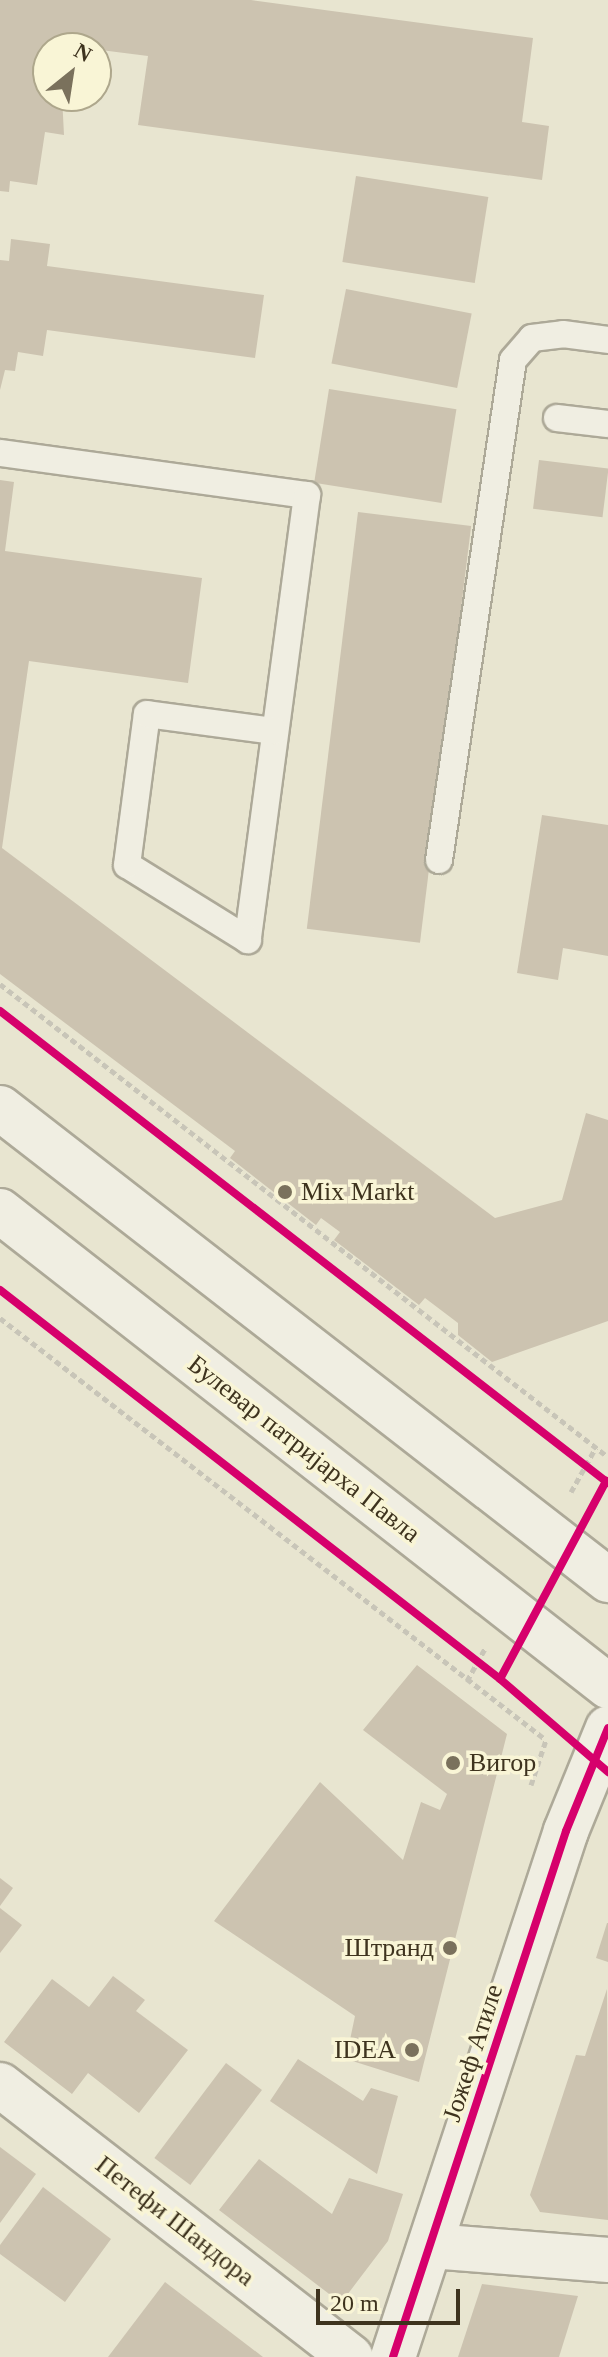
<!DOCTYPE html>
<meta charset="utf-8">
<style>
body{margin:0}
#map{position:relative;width:608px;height:2357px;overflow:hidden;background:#e8e5d0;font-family:"Times New Roman",serif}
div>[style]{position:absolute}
.building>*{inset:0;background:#ccc3b0;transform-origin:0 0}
.path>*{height:5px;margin-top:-2.5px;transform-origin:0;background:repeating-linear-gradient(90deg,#c8c5b8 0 6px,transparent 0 10px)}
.roads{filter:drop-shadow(2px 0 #ada998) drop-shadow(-2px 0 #ada998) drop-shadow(0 2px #ada998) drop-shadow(0 -2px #ada998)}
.lane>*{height:26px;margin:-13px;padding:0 13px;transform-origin:13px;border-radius:13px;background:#f0eee2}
.street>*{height:44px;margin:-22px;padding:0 22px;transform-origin:22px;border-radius:22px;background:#f0eee2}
.secondary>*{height:44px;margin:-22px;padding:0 22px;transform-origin:22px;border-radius:22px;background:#f0eee2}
.cycleway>*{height:8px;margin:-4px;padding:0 4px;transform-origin:4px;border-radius:4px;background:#d6006c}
.dots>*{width:22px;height:22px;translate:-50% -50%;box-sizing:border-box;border:4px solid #f9f5d6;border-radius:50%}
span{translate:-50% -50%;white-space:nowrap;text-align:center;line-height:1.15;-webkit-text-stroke:7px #f9f5d6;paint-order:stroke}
.poi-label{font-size:26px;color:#3e331e}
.left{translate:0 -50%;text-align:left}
.right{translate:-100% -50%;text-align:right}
.street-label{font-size:26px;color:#3e331e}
.north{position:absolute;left:32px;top:32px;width:80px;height:80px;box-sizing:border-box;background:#f9f5d6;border:2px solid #aea78c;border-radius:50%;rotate:30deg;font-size:22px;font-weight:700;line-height:32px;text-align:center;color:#3e331e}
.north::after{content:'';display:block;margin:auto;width:28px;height:36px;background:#7a715c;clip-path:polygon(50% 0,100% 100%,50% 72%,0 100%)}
.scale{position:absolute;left:316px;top:2289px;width:144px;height:36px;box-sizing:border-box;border:4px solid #3e331e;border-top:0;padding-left:10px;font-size:24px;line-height:28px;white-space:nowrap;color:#3e331e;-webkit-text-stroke:6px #f9f5d6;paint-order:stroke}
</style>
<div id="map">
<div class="building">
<i style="clip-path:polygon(0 0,251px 0,533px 38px,522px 122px,549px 126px,542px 180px,138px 125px,148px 56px,69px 46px,48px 48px,48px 96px,62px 96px,64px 135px,45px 132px,37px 185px,10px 181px,9px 192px,0 191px)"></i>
<i style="left:356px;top:176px;width:134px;height:87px;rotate:9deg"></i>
<i style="clip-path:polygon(11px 239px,50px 244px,47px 266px,264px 295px,255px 358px,47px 330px,43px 356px,18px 352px,15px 371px,5px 370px,0 390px,0 260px,9px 261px)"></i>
<i style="left:346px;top:289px;width:128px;height:76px;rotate:11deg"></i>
<i style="left:329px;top:389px;width:129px;height:95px;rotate:9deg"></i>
<i style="left:539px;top:460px;width:70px;height:49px;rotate:7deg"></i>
<i style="clip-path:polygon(0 480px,14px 482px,5px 551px,202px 578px,188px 683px,29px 661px,2px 848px,495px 1218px,562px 1200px,586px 1113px,608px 1120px,608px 1321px,492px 1362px,458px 1335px,458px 1323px,425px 1298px,419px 1305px,334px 1240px,340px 1232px,321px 1218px,316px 1225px,230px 1158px,235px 1151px,0 974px)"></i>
<i style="left:358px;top:512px;width:114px;height:420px;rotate:7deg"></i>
<i style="clip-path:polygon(542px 815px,608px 825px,608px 956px,563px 948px,558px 980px,517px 973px)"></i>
<i style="clip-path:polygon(417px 1665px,507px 1734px,419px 2082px,346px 2059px,355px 2016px,214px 1921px,320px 1782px,403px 1860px,421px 1802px,440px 1810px,447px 1794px,363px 1730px)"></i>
<i style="clip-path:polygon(0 1878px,13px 1888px,0 1906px)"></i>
<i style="clip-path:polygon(0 1908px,22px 1925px,0 1953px)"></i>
<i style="clip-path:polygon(607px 1923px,608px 1923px,608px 1962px,596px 1958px)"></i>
<i style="clip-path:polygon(113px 1976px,145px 2000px,136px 2011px,188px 2050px,139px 2113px,88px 2073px,72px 2094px,4px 2042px,52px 1979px,89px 2007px)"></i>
<i style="clip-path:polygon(607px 1989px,608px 2220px,540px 2212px,530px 2195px,576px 2055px,585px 2056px)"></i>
<i style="clip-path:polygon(298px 2059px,363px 2101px,371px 2088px,398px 2096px,377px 2174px,270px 2101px)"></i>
<i style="left:226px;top:2063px;width:45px;height:119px;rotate:37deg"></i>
<i style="clip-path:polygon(0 2147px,36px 2174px,0 2223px)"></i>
<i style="clip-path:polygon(259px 2159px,332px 2214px,349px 2178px,403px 2194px,388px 2241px,341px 2303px,219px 2210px)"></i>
<i style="clip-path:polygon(43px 2187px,111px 2239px,65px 2302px,0 2254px,0 2245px)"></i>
<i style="clip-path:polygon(165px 2282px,263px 2357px,108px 2357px)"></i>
<i style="clip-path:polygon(482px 2284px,578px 2296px,559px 2357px,458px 2357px)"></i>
</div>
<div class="path">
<i style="left:0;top:984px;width:770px;rotate:37.88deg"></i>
<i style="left:0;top:1318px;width:689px;rotate:37.69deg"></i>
<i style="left:571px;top:1492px;width:51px;rotate:-60.9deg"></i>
<i style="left:467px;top:1681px;width:38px;rotate:-61deg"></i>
<i style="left:531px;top:1785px;width:47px;rotate:-71.6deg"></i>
</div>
<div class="roads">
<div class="lane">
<i style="left:557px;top:418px;width:51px;rotate:6.7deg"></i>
<i style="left:0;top:453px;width:310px;rotate:7.8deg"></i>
<i style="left:307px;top:495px;width:449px;rotate:97.6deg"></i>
<i style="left:248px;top:940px;width:142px;rotate:-148.2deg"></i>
<i style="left:127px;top:865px;width:152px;rotate:-82.5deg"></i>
<i style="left:147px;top:714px;width:129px;rotate:7.6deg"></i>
<i style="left:439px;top:860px;width:505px;rotate:-81.58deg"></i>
<i style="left:513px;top:360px;width:29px;rotate:-49deg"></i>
<i style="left:532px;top:338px;width:31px;rotate:-7deg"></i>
<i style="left:563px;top:334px;width:45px;rotate:7.6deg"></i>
</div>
<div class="street">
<i style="left:0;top:2085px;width:444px;rotate:37.8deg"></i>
<i style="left:431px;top:2246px;width:178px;rotate:4.5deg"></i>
<i style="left:393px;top:2357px;width:554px;rotate:-71.79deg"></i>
<i style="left:566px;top:1831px;width:111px;rotate:-67.8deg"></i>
</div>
<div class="secondary">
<i style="left:0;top:1108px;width:770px;rotate:37.82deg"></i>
<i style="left:0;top:1211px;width:772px;rotate:38deg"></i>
</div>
</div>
<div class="cycleway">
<i style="left:0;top:1011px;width:770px;rotate:37.82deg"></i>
<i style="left:0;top:1290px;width:633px;rotate:37.88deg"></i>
<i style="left:500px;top:1679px;width:143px;rotate:40.7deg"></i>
<i style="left:500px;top:1679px;width:225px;rotate:-61.8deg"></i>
<i style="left:393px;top:2357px;width:554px;rotate:-71.79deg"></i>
<i style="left:566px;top:1831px;width:111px;rotate:-67.8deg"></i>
</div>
<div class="dots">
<i style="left:285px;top:1192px;background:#7a715c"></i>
<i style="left:453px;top:1763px;background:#7a715c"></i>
<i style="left:450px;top:1948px;background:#7a715c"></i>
<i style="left:412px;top:2050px;background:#7a715c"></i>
</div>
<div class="poi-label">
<span class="left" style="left:301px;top:1192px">Mix Markt</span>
<span class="left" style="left:469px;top:1763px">Вигор</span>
<span class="right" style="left:434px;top:1948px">Штранд</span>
<span class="right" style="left:396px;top:2050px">IDEA</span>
</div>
<div class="street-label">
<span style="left:304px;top:1449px;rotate:38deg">Булевар патријарха Павла</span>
<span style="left:473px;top:2053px;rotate:-72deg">Јожеф Атиле</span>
<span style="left:175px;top:2221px;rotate:38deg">Петефи Шандора</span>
</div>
<div class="north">N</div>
<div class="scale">20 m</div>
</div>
